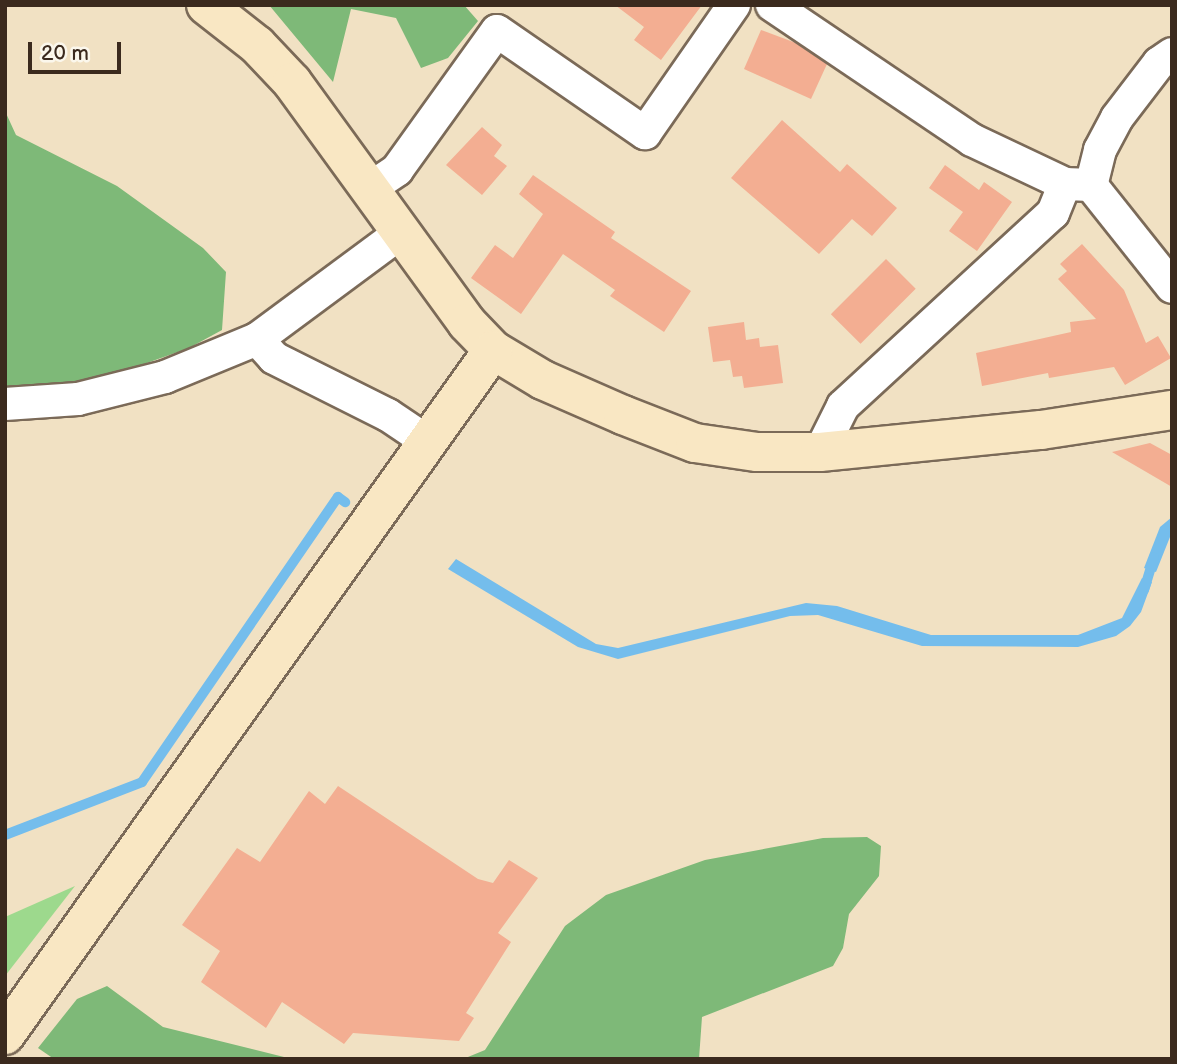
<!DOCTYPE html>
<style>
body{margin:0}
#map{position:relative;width:1177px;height:1064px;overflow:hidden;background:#f1e1c3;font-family:"Balsamiq Sans",sans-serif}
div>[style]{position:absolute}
.green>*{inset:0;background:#9dd98d}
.forest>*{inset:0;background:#7eb978}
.water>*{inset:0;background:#74bdec}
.stream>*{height:10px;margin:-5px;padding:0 5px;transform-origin:5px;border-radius:5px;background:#74bdec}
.building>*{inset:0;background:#f3ae92;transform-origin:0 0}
.roads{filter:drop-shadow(2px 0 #7b6a58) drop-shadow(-2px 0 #7b6a58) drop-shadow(0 2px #7b6a58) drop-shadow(0 -2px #7b6a58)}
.street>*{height:32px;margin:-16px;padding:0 16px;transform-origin:16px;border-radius:16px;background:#fff}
.secondary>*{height:38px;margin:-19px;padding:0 19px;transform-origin:19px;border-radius:19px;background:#f9e7c3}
span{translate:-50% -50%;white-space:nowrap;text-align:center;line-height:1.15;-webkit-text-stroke:7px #fbf7ec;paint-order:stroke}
.frame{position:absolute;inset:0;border:7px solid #3b2a1e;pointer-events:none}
.scale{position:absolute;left:28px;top:42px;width:93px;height:32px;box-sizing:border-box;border:4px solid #3b2a1e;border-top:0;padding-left:9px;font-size:21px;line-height:24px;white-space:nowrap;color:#3b2a1e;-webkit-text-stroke:5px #fbf7ec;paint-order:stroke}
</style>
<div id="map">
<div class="green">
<i style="clip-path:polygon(75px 886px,5px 976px,5px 917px)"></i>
</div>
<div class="forest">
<i style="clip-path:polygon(269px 5px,464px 5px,478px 21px,448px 58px,421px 68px,396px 18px,351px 9px,333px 82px)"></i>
<i style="clip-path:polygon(5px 111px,16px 135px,117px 186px,203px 248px,226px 272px,222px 330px,189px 348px,71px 390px,5px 389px)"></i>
<i style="clip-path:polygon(867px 837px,881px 846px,879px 876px,849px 914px,843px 948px,833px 966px,702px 1017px,699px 1059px,463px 1059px,485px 1050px,565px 926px,606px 895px,705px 860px,823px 838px)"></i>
<i style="clip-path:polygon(107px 986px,163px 1027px,292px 1059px,54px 1059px,38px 1048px,77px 999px)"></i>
</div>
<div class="water">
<i style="clip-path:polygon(1172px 517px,1172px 532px,1156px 572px,1144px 568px,1160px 527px)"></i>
<i style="clip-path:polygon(456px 559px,596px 644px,618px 648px,806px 603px,837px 606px,931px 635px,1078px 635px,1122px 618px,1142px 578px,1152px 582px,1141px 612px,1130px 626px,1116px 636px,1078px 647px,922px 646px,818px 615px,790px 616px,618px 659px,578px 647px,448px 569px)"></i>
</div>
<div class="stream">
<i style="left:1144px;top:590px;width:34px;rotate:-73deg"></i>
<i style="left:5px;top:835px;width:147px;rotate:-21.1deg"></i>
<i style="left:142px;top:782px;width:346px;rotate:-55.5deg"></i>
<i style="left:338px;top:497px;width:9px;rotate:36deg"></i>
</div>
<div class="building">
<i style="clip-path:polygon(615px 5px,702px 5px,661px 60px,634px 40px,644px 27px)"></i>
<i style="clip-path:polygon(761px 30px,796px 43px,827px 64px,811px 99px,744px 69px)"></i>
<i style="clip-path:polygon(782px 120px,840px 172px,847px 164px,897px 208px,872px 236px,852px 219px,819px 254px,731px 178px)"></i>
<i style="clip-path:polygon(482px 127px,502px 145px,494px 156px,507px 166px,482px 195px,446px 165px)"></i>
<i style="clip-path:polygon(945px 165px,979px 190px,984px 182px,1012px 202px,977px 251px,949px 231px,963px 212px,929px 188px)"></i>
<i style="clip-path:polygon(533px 175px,615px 232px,611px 238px,691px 291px,664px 332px,610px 296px,615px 290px,563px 254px,521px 314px,471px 278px,495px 245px,513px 258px,543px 214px,519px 194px)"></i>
<i style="clip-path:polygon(1082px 244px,1124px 290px,1146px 343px,1158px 336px,1171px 358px,1125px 385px,1114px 367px,1049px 378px,1048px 373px,982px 386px,976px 353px,1071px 332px,1070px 322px,1096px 319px,1058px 279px,1067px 271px,1060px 264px)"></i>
<i style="left:886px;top:259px;width:42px;height:78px;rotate:45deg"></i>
<i style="clip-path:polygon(744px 322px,746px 340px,759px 338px,760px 347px,778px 345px,783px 383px,744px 388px,742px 376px,733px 377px,730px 360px,713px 362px,708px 327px)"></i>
<i style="clip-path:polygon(1150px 443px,1172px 455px,1172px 487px,1112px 452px)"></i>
<i style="clip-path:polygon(338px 786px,478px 879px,493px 883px,509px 860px,538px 878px,498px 933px,511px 942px,466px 1013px,474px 1018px,459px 1041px,353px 1033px,344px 1044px,282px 1002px,266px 1028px,201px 982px,220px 951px,182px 925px,237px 848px,260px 862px,309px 791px,325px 804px)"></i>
</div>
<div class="roads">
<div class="street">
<i style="left:772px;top:5px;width:241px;rotate:34deg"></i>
<i style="left:972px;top:140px;width:103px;rotate:25.3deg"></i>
<i style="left:1065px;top:184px;width:26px;rotate:2deg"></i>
<i style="left:1172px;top:54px;width:16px;rotate:145deg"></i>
<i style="left:1159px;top:63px;width:69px;rotate:127.4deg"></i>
<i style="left:1117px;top:118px;width:36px;rotate:118deg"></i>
<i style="left:1100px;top:150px;width:36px;rotate:104deg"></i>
<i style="left:1091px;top:185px;width:130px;rotate:51.5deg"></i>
<i style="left:369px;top:189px;width:34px;rotate:-34deg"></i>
<i style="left:397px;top:170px;width:171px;rotate:-54.3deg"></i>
<i style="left:497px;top:31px;width:180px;rotate:34.6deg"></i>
<i style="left:645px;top:133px;width:156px;rotate:-55.2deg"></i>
<i style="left:257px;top:339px;width:25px;rotate:48deg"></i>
<i style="left:274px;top:358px;width:127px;rotate:26.6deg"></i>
<i style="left:388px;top:415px;width:48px;rotate:34deg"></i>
<i style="left:5px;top:404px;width:73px;rotate:-3.9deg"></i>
<i style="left:78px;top:399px;width:90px;rotate:-14.2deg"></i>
<i style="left:165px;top:377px;width:100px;rotate:-22.4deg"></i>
<i style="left:257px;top:339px;width:178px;rotate:-36.5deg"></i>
<i style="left:820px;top:452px;width:51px;rotate:-63.4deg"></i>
<i style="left:843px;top:406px;width:285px;rotate:-42.6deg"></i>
<i style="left:1053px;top:213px;width:31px;rotate:-68deg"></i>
</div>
<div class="secondary">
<i style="left:206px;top:5px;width:65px;rotate:38.1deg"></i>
<i style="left:257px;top:45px;width:51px;rotate:46.6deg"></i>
<i style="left:292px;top:82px;width:298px;rotate:54deg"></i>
<i style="left:467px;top:323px;width:37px;rotate:46deg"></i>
<i style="left:493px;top:350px;width:58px;rotate:31deg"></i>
<i style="left:543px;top:380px;width:87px;rotate:23.6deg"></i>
<i style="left:623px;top:415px;width:77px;rotate:21.3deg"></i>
<i style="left:695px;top:443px;width:63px;rotate:8.3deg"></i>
<i style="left:757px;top:452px;width:63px"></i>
<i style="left:820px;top:452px;width:222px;rotate:-5.7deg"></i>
<i style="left:1041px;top:430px;width:133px;rotate:-8.7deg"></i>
<i style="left:5px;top:1035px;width:841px;rotate:-54.53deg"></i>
</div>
</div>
<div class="frame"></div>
<div class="scale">20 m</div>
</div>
